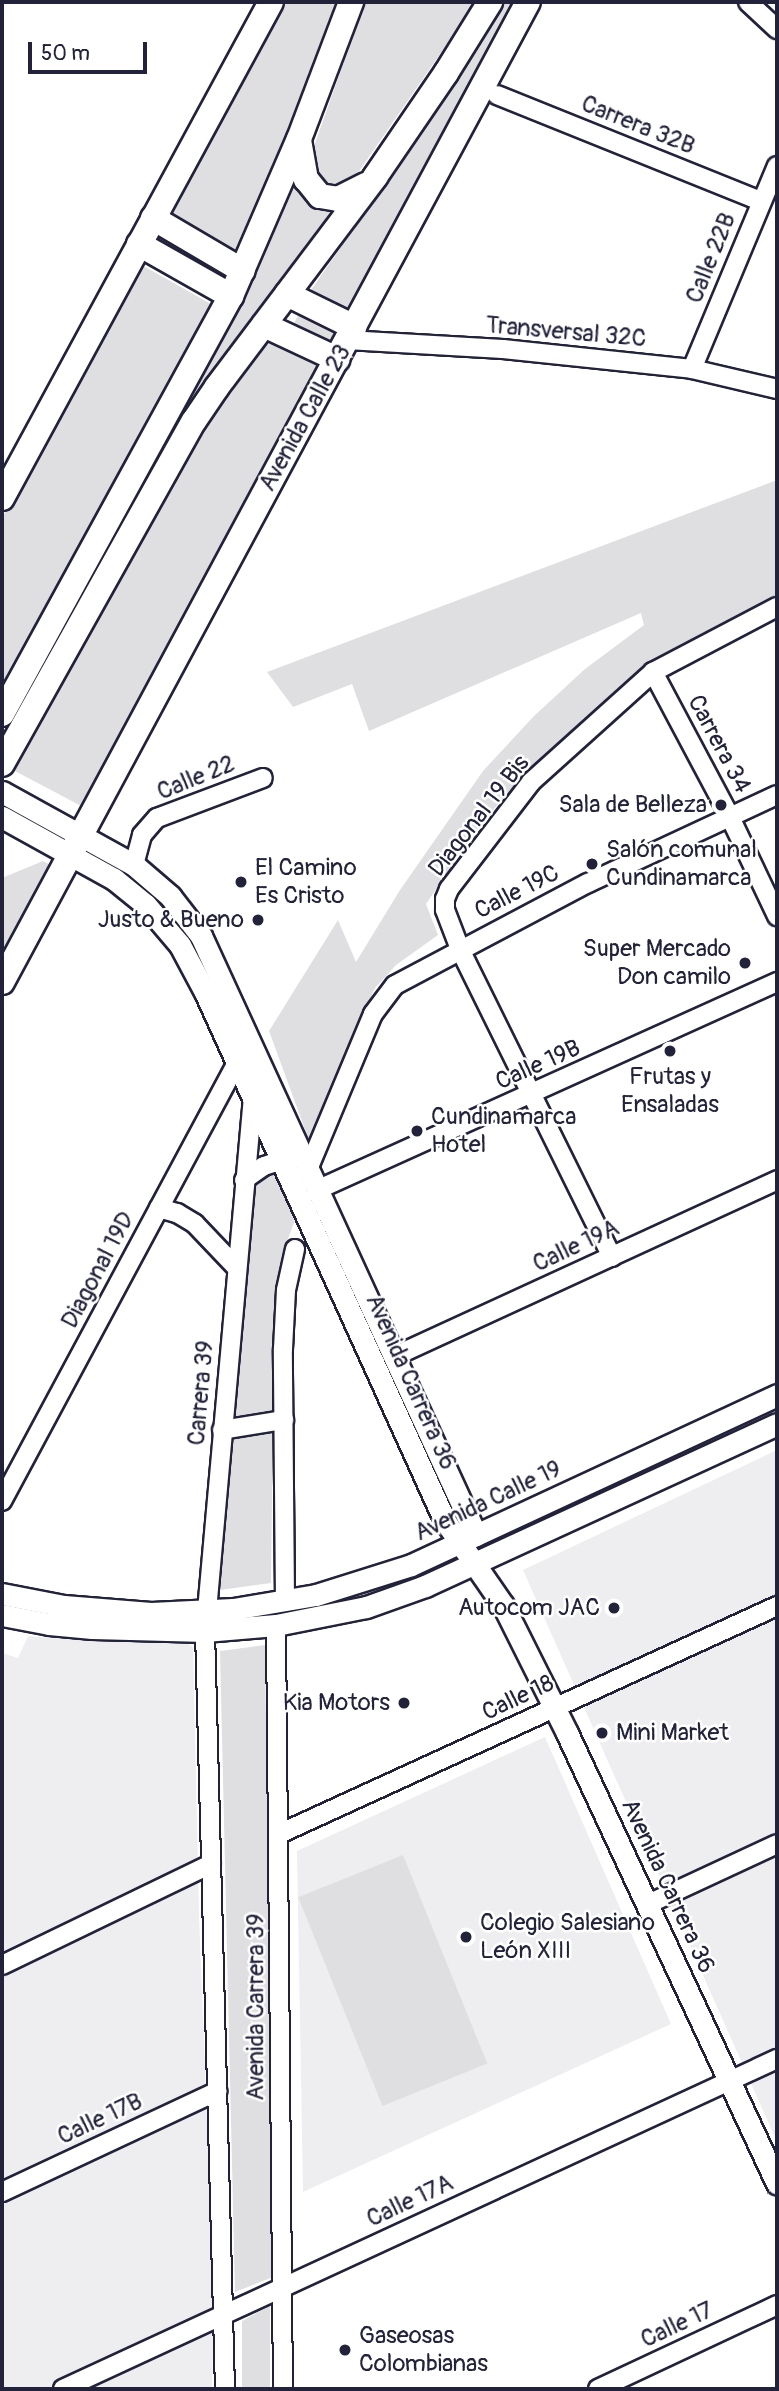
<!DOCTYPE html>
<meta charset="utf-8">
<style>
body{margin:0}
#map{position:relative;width:779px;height:2391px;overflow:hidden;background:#fff;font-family:Pangolin,sans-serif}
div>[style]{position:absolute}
.built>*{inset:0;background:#eeeef1}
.green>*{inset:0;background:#dfdfe2;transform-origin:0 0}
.roads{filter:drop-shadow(2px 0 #22223b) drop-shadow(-2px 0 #22223b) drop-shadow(0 2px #22223b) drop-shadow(0 -2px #22223b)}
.minor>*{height:18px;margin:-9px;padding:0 9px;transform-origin:9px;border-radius:9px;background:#fff}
.major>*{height:21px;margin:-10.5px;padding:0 10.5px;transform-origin:10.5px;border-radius:10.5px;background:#fff}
.highway>*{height:24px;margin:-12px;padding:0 12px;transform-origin:12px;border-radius:12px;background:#fff}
.dots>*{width:19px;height:19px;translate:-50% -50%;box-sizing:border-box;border:4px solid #fff;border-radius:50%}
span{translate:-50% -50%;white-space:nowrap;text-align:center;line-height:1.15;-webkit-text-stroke:5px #fff;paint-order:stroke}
.street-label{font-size:24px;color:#22223b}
.poi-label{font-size:24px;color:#22223b}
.right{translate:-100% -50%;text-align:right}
.left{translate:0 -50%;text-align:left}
.frame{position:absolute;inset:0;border:4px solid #22223b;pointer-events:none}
.scale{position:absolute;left:28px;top:42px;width:119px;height:32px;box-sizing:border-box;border:4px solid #22223b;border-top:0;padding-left:9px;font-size:21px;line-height:24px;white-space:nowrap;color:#22223b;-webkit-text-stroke:5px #fff;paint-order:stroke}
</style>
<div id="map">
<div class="built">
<i style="clip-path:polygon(777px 1450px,777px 2142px,523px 1570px)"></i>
<i style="clip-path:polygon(28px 1636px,103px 1642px,185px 1642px,193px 1647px,199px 1915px,214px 2301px,212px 2389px,2px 2389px,2px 1653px,18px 1658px)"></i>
<i style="clip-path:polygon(545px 1737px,671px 2024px,303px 2192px,297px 1851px)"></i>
</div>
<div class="green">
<i style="clip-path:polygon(282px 2px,338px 2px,240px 256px,166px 212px)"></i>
<i style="clip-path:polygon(365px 2px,476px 2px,353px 180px,343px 188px,315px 184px,313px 149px)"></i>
<i style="clip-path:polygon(502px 2px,516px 2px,422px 169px,350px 310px,311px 290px,440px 106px)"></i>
<i style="clip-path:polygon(293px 182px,305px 197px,344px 205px,248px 324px,210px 377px,172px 439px,166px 435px,254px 274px)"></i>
<i style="left:160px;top:233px;width:78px;height:8px;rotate:30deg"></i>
<i style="clip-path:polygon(140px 264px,211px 304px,2px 685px,2px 518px)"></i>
<i style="left:299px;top:313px;width:45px;height:15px;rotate:25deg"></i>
<i style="clip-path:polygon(275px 342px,324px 360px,85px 808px,13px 770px,202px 427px,252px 357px,264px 346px)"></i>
<i style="clip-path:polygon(777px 480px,777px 596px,649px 666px,563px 740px,513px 787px,479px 826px,426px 904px,438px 935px,396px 965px,375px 988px,336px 1073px,310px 1143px,269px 1031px,338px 920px,356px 962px,400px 890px,483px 771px,534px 716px,585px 669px,644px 625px,641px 613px,369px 731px,352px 684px,293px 707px,267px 672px)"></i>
<i style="clip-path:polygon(43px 861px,52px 866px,2px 961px,2px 878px)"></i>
<i style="clip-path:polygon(278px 1170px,298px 1212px,282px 1255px,274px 1323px,271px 1583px,220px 1590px,248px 1214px,256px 1187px,267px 1174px)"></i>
<i style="clip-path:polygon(265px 1645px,273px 2277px,235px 2292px,220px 1651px)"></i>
<i style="left:403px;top:1855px;width:225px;height:113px;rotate:68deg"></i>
<i style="clip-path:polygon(270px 2306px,270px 2389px,242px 2389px,242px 2321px)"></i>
</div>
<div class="roads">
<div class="minor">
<i style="left:748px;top:2px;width:40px;rotate:43deg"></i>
<i style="left:497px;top:95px;width:284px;rotate:21.9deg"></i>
<i style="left:347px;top:340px;width:156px;rotate:3.3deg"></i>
<i style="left:503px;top:349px;width:190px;rotate:6deg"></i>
<i style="left:692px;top:369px;width:87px;rotate:13.2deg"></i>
<i style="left:692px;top:369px;width:220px;rotate:-67.3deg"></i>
<i style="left:653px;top:672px;width:164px;rotate:62deg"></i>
<i style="left:730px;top:817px;width:110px;rotate:64.6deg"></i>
<i style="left:134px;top:865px;width:31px;rotate:-75deg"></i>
<i style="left:142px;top:835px;width:23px;rotate:-49deg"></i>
<i style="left:157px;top:818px;width:113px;rotate:-20.7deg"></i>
<i style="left:309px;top:1167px;width:166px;rotate:-67.3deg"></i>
<i style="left:373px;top:1014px;width:36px;rotate:-53deg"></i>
<i style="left:395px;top:985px;width:218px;rotate:-27.9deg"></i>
<i style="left:588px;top:883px;width:208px;rotate:-25deg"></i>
<i style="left:244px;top:1180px;width:24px;rotate:-35deg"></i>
<i style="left:264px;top:1166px;width:19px;rotate:-18deg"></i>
<i style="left:319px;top:1189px;width:503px;rotate:-24.32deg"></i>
<i style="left:159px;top:1208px;width:19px;rotate:16deg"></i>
<i style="left:177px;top:1213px;width:21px;rotate:31deg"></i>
<i style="left:195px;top:1224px;width:59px;rotate:46.4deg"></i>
<i style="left:612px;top:1257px;width:343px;rotate:-116.3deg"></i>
<i style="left:460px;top:949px;width:42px;rotate:-111deg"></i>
<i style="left:445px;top:910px;width:11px;rotate:-90deg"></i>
<i style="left:445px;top:899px;width:11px;rotate:-68deg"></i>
<i style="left:449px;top:889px;width:135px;rotate:-52.5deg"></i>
<i style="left:531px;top:782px;width:164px;rotate:-42deg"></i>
<i style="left:653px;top:672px;width:140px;rotate:-27.7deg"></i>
<i style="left:395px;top:1356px;width:421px;rotate:-24.7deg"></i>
<i style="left:222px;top:1430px;width:63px;rotate:-9.2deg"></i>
<i style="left:2px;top:1501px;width:498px;rotate:-61.8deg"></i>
<i style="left:285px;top:1601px;width:252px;rotate:-90.5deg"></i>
<i style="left:283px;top:1349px;width:59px;rotate:-87.1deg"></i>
<i style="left:286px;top:1290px;width:42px;rotate:-77.6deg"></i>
<i style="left:207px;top:1611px;width:516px;rotate:-84.89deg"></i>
<i style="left:276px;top:1625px;width:764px;rotate:89.48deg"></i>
<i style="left:205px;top:1631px;width:758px;rotate:88.49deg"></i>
<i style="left:279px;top:1834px;width:548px;rotate:-24.6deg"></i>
<i style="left:648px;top:1904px;width:142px;rotate:-24.9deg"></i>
<i style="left:2px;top:1965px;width:232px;rotate:-25.8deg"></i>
<i style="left:2px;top:2192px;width:238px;rotate:-25.1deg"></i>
<i style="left:63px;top:2389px;width:787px;rotate:-24.81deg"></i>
<i style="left:598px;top:2389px;width:198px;rotate:-25.1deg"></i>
</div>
<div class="major">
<i style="left:2px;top:792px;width:151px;rotate:28.9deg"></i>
<i style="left:134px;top:865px;width:48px;rotate:40.7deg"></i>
<i style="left:170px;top:896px;width:51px;rotate:52.2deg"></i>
<i style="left:201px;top:936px;width:659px;rotate:65.34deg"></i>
<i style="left:2px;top:817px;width:128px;rotate:29deg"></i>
<i style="left:114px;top:879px;width:41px;rotate:39.1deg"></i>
<i style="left:146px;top:905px;width:52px;rotate:49.6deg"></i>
<i style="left:180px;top:945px;width:55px;rotate:62deg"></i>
<i style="left:206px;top:994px;width:579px;rotate:65.61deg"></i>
<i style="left:445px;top:1521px;width:102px;rotate:55.4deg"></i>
<i style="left:503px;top:1605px;width:143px;rotate:63.4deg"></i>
<i style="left:567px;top:1733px;width:497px;rotate:65deg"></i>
<i style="left:2px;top:1594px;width:63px;rotate:11deg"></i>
<i style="left:64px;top:1606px;width:87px;rotate:4.6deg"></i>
<i style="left:151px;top:1613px;width:82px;rotate:-2.8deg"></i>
<i style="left:233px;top:1609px;width:84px;rotate:-9.6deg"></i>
<i style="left:316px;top:1595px;width:100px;rotate:-17.5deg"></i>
<i style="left:411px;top:1565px;width:404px;rotate:-24.9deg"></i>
<i style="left:2px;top:1615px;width:48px;rotate:10.8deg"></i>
<i style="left:49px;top:1624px;width:43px;rotate:5.3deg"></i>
<i style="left:92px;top:1628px;width:113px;rotate:1.5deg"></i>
<i style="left:205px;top:1631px;width:71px;rotate:-4.8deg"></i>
<i style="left:276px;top:1625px;width:92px;rotate:-11.3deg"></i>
<i style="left:366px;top:1607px;width:63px;rotate:-19.6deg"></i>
<i style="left:425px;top:1586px;width:387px;rotate:-24.7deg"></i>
</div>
<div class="highway">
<i style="left:299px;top:140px;width:40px;rotate:80deg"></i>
<i style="left:306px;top:179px;width:22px;rotate:51deg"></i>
<i style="left:320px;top:196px;width:18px;rotate:9deg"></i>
<i style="left:338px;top:199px;width:30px;rotate:-27deg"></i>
<i style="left:153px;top:218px;width:104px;rotate:30.5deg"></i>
<i style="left:139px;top:244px;width:106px;rotate:29.5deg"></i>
<i style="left:287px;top:294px;width:75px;rotate:26.2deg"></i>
<i style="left:264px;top:325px;width:81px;rotate:25deg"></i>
<i style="left:2px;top:498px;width:564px;rotate:-61.53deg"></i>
<i style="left:2px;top:714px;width:477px;rotate:-61.3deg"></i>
<i style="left:231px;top:296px;width:171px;rotate:-66.6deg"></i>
<i style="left:299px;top:139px;width:147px;rotate:-69.2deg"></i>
<i style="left:2px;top:764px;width:393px;rotate:-60.8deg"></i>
<i style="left:194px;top:421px;width:41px;rotate:-55.9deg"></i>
<i style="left:217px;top:387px;width:263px;rotate:-53deg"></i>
<i style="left:375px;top:177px;width:126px;rotate:-55.7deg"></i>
<i style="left:446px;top:73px;width:84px;rotate:-58.2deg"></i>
<i style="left:2px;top:982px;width:1112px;rotate:-61.78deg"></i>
</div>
</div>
<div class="dots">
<i style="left:721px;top:805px;background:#22223b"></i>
<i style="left:592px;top:864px;background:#22223b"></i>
<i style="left:241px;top:882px;background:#22223b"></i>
<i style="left:258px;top:920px;background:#22223b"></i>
<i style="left:745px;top:963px;background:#22223b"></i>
<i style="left:670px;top:1051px;background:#22223b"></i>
<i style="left:417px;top:1131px;background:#22223b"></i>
<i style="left:614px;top:1608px;background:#22223b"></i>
<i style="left:404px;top:1703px;background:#22223b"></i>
<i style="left:602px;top:1733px;background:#22223b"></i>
<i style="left:466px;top:1937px;background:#22223b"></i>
<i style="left:345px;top:2350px;background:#22223b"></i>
</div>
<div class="street-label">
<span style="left:638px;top:125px;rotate:22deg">Carrera 32B</span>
<span style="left:711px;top:258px;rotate:-68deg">Calle 22B</span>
<span style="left:566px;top:332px;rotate:5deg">Transversal 32C</span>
<span style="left:305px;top:418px;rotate:-61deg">Avenida Calle 23</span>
<span style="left:719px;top:744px;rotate:62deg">Carrera 34</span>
<span style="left:196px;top:778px;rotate:-22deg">Calle 22</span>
<span style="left:479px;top:816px;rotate:-52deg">Diagonal 19 Bis</span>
<span style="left:517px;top:892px;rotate:-27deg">Calle 19C</span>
<span style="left:538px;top:1065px;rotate:-24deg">Calle 19B</span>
<span style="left:576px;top:1246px;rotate:-25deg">Calle 19A</span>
<span style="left:98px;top:1270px;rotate:-62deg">Diagonal 19D</span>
<span style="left:411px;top:1382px;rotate:66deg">Avenida Carrera 36</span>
<span style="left:201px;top:1393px;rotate:-85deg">Carrera 39</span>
<span style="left:488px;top:1501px;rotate:-25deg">Avenida Calle 19</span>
<span style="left:518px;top:1698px;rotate:-25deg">Calle 18</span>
<span style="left:668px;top:1886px;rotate:65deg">Avenida Carrera 36</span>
<span style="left:256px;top:2007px;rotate:-90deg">Avenida Carrera 39</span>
<span style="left:100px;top:2119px;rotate:-25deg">Calle 17B</span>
<span style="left:410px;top:2201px;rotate:-25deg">Calle 17A</span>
<span style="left:677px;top:2325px;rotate:-25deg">Calle 17</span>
</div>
<div class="poi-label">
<span class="right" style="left:707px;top:805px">Sala de Belleza</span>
<span class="left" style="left:606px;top:864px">Salón comunal<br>Cundinamarca</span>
<span class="left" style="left:255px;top:882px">El Camino<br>Es Cristo</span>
<span class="right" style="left:244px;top:920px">Justo &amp; Bueno</span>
<span class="right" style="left:731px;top:963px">Super Mercado<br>Don camilo</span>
<span style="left:670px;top:1091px">Frutas y<br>Ensaladas</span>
<span class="left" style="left:431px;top:1131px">Cundinamarca<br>Hotel</span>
<span class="right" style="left:600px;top:1608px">Autocom JAC</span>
<span class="right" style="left:390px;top:1703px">Kia Motors</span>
<span class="left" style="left:616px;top:1733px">Mini Market</span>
<span class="left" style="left:480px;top:1937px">Colegio Salesiano<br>León XIII</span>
<span class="left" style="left:359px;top:2350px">Gaseosas<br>Colombianas</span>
</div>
<div class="frame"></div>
<div class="scale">50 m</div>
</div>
